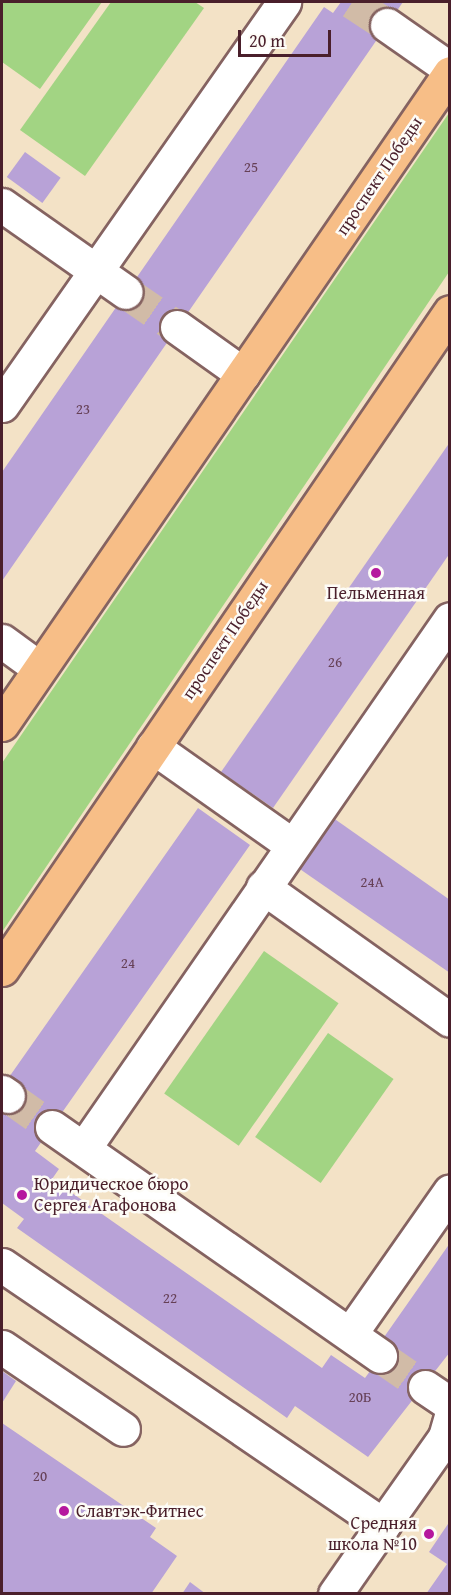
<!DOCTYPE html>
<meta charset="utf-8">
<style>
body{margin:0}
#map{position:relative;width:451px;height:1595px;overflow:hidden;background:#f3e2c6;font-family:"Gentium Book Plus",serif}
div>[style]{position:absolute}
.green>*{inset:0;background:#a2d483;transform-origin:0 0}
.building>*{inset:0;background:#b8a2d7;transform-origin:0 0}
.minor-tunnel>*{height:33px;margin-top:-16.5px;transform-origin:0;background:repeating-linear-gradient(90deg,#d1bba7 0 33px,transparent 0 49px)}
.roads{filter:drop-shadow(2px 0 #856361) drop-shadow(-2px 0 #856361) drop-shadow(0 2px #856361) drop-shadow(0 -2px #856361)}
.minor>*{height:33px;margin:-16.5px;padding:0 16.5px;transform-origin:16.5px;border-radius:16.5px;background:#fff}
.major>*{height:33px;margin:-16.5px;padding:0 16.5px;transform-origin:16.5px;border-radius:16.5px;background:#f7be87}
.dots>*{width:16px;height:16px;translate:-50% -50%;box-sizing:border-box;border:3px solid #fdfcf7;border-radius:50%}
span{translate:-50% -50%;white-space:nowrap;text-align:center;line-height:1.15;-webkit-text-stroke:5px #fdfcf7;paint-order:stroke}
.number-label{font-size:15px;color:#664056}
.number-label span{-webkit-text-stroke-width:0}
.street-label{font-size:18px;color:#4a1f2b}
.poi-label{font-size:18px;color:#4a1f2b}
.left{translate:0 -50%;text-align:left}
.right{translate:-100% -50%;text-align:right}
.frame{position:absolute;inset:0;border:3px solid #4a1f2b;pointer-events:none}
.scale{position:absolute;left:238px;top:30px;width:93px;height:27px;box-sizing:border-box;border:3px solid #4a1f2b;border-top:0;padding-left:8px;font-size:18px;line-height:21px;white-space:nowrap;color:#4a1f2b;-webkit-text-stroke:4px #fdfcf7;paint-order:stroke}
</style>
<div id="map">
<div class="green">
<i style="clip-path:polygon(2px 2px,102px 2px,40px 89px,2px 62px)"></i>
<i style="clip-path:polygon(111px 2px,195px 2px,204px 8px,85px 176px,20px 130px)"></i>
<i style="clip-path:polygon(449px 113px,449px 272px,2px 932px,2px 763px)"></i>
<i style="left:264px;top:951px;width:91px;height:174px;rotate:35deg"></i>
<i style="left:328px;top:1033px;width:80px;height:127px;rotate:35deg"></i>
</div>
<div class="building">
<i style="clip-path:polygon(341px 2px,403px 2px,2px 581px,2px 472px,324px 7px,333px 13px)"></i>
<i style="left:25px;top:152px;width:44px;height:31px;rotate:36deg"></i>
<i style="clip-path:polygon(450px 442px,450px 553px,273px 808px,221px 772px)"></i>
<i style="clip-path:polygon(198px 808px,250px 845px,35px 1151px,59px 1169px,52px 1179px,322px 1368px,331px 1355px,365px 1378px,389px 1345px,382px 1340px,450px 1243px,450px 1352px,368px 1457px,295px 1406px,287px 1418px,17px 1228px,24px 1219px,2px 1203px,2px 1106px,7px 1080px)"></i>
<i style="clip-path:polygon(329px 815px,450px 900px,450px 973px,294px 865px)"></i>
<i style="clip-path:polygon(2px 1371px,16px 1381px,2px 1403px)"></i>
<i style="clip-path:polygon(2px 1423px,156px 1528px,150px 1537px,177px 1556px,151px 1594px,2px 1594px)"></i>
<i style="clip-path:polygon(450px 1521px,450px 1594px,426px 1594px,447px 1564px,429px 1552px)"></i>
<i style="clip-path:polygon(190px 1582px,206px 1594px,182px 1594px)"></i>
</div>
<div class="minor-tunnel">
<i style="left:352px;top:2px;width:42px;rotate:33.3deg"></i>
<i style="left:126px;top:292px;width:62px;rotate:34.5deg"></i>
<i style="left:8px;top:1096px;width:54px;rotate:35.2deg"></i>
<i style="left:380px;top:1356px;width:55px;rotate:34.6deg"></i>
</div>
<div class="roads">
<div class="minor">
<i style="left:387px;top:25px;width:77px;rotate:34.9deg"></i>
<i style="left:2px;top:205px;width:151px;rotate:35.1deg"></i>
<i style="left:177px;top:327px;width:81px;rotate:35.5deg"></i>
<i style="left:2px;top:405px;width:492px;rotate:-55deg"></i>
<i style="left:2px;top:641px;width:46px;rotate:36.1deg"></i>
<i style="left:153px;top:747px;width:170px;rotate:35.2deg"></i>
<i style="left:263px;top:887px;width:229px;rotate:35.4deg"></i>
<i style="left:2px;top:1092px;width:7px;rotate:34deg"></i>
<i style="left:52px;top:1127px;width:400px;rotate:34.9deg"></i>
<i style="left:84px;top:1148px;width:643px;rotate:-55.32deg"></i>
<i style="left:2px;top:1265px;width:461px;rotate:34.3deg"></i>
<i style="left:383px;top:1525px;width:108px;rotate:-54.8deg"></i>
<i style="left:445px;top:1437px;width:19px;rotate:-74deg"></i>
<i style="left:350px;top:1334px;width:174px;rotate:-55deg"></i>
<i style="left:2px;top:1347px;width:146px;rotate:34.1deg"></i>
<i style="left:425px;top:1387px;width:30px;rotate:34deg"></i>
<i style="left:335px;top:1594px;width:84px;rotate:-55.2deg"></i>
</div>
<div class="major">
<i style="left:2px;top:724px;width:790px;rotate:-55.47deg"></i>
<i style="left:2px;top:969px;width:795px;rotate:-55.71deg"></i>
</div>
</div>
<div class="dots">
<i style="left:376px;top:573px;background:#b5179e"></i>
<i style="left:22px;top:1195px;background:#b5179e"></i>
<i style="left:64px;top:1511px;background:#b5179e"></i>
<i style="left:429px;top:1534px;background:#b5179e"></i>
</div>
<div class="number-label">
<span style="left:251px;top:167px">25</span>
<span style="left:83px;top:409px">23</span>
<span style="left:335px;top:662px">26</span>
<span style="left:372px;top:882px">24А</span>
<span style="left:128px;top:963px">24</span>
<span style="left:170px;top:1298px">22</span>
<span style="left:360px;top:1397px">20Б</span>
<span style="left:40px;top:1476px">20</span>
</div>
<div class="street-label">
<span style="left:379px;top:176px;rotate:-56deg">проспект Победы</span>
<span style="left:225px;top:640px;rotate:-56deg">проспект Победы</span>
</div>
<div class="poi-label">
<span style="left:376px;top:593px">Пельменная</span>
<span class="left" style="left:34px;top:1195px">Юридическое бюро<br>Сергея Агафонова</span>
<span class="left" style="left:76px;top:1511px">Славтэк-Фитнес</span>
<span class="right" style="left:417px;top:1534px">Средняя<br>школа №10</span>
</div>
<div class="frame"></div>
<div class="scale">20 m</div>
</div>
